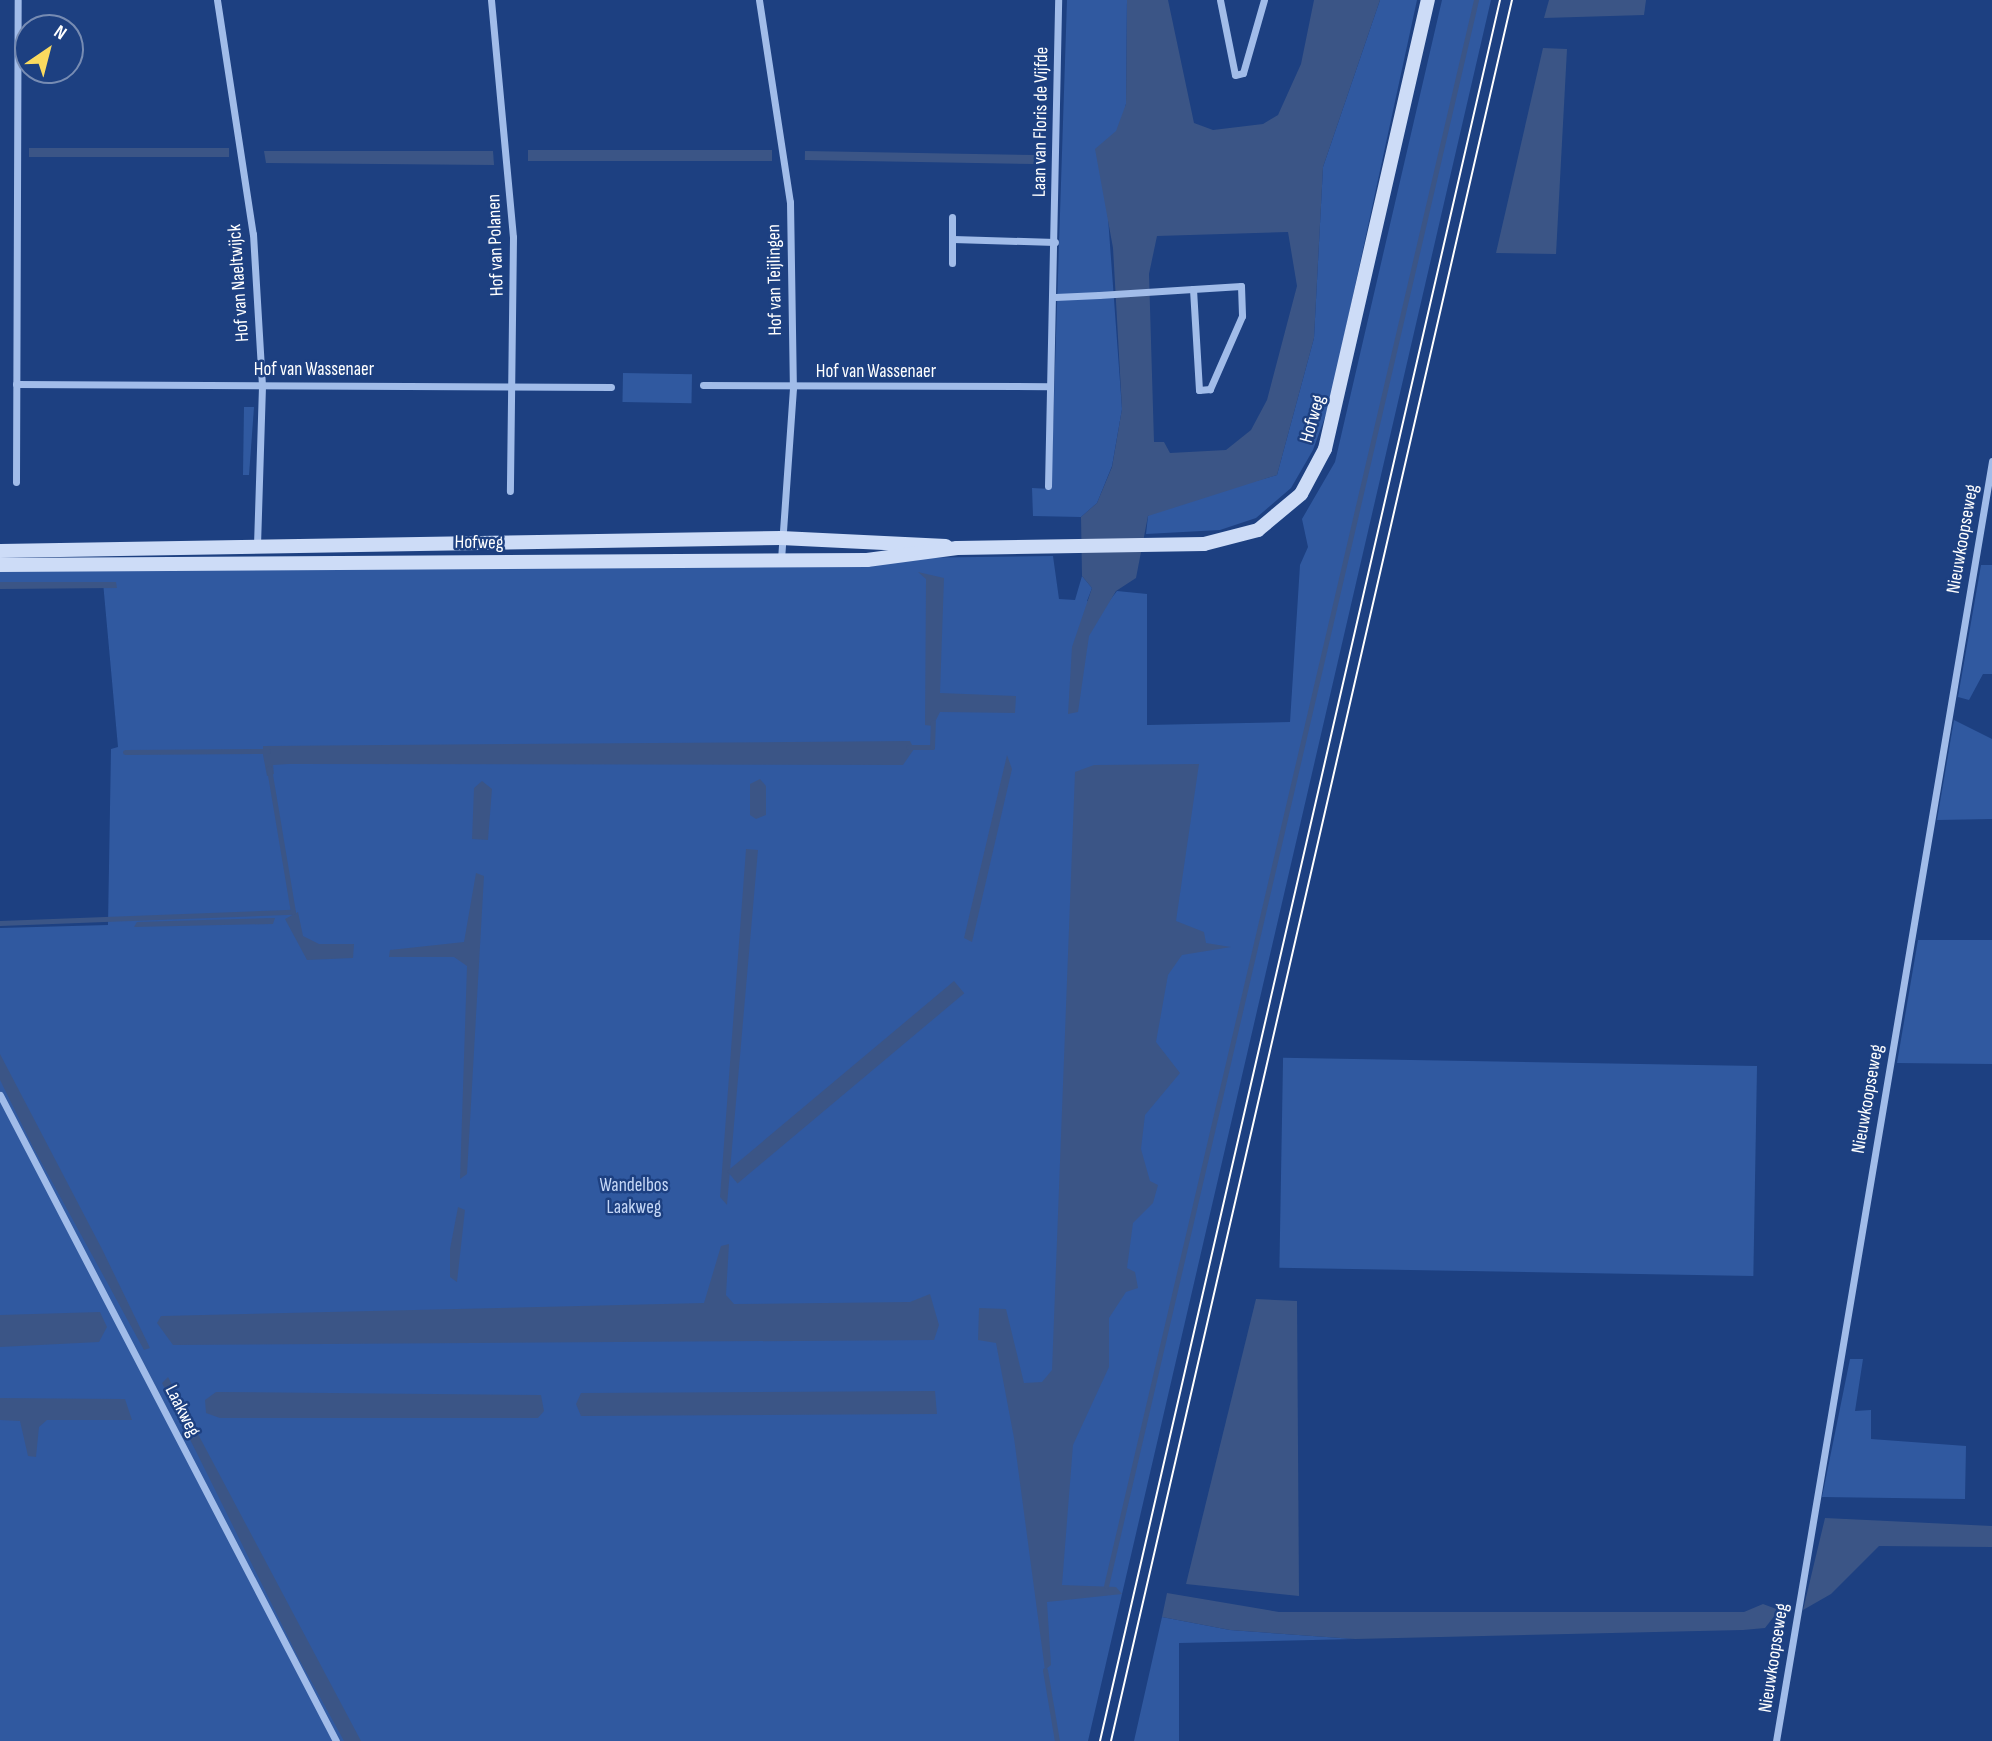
<!DOCTYPE html>
<style>
body{margin:0}
#map{position:relative;width:1992px;height:1741px;overflow:hidden;background:#1d4081;font-family:"Sofia Sans Condensed",sans-serif}
div>[style]{position:absolute}
.green>*{inset:0;background:#3059a0;transform-origin:0 0}
.water>*{inset:0;background:#3b5586;transform-origin:0 0}
.stream>*{height:5px;margin:-2.5px;padding:0 2.5px;transform-origin:2.5px;border-radius:2.5px;background:#3b5586}
.street>*{height:7px;margin:-3.5px;padding:0 3.5px;transform-origin:3.5px;border-radius:3.5px;background:#a1bce9}
.secondary>*{height:14px;margin:-7px;padding:0 7px;transform-origin:7px;border-radius:7px;background:#cddcf7}
.tram>*{height:2px;margin:-1px;padding:0 1px;transform-origin:1px;border-radius:1px;background:#fff}
span{translate:-50% -50%;white-space:nowrap;text-align:center;line-height:1.15;-webkit-text-stroke:5px #1d4081;paint-order:stroke}
.street-label{font-size:19px;color:#fff}
.park-label{font-size:19px;color:#c6d8f7}
.north{position:absolute;left:14px;top:14px;width:70px;height:70px;box-sizing:border-box;background:#1d4081;border:2px solid #778cb3;border-radius:50%;rotate:35deg;font-size:19px;font-weight:700;line-height:28px;text-align:center;color:#fff}
.north::after{content:'';display:block;margin:auto;width:24px;height:32px;background:#fada5f;clip-path:polygon(50% 0,100% 100%,50% 72%,0 100%)}
</style>
<div id="map">
<div class="green">
<i style="clip-path:polygon(1067px 0,1127px 0,1126px 104px,1106px 190px,1122px 409px,1112px 466px,1097px 503px,1081px 517px,1033px 516px,1032px 488px,1051px 489px)"></i>
<i style="clip-path:polygon(1380px 0,1417px 0,1329px 406px,1313px 450px,1291px 488px,1256px 518px,1220px 530px,1146px 534px,1148px 516px,1158px 508px,1277px 475px,1314px 338px,1323px 167px)"></i>
<i style="clip-path:polygon(1442px 0,1491px 0,1088px 1741px,0 1741px,0 928px,108px 925px,111px 749px,118px 747px,103px 582px,0 582px,0 570px,1053px 556px,1059px 599px,1075px 600px,1082px 576px,1092px 588px,1087px 601px,1107px 604px,1117px 591px,1147px 594px,1147px 725px,1290px 722px,1300px 565px,1308px 547px,1302px 519px,1335px 462px)"></i>
<i style="left:623px;top:373px;width:69px;height:29px;rotate:1deg"></i>
<i style="clip-path:polygon(244px 407px,254px 407px,249px 475px,243px 475px)"></i>
<i style="clip-path:polygon(1981px 565px,1992px 565px,1992px 674px,1983px 674px,1969px 700px,1958px 697px)"></i>
<i style="clip-path:polygon(1954px 720px,1992px 739px,1992px 819px,1937px 820px)"></i>
<i style="clip-path:polygon(1918px 940px,1992px 940px,1992px 1064px,1897px 1063px)"></i>
<i style="left:1757px;top:1066px;width:210px;height:474px;rotate:91deg"></i>
<i style="clip-path:polygon(1850px 1359px,1863px 1359px,1855px 1411px,1871px 1410px,1871px 1439px,1966px 1446px,1965px 1499px,1822px 1497px)"></i>
<i style="clip-path:polygon(1162px 1617px,1230px 1630px,1355px 1639px,1179px 1643px,1179px 1741px,1134px 1741px)"></i>
</div>
<div class="water">
<i style="clip-path:polygon(evenodd,1127px 0,1168px 0,1194px 123px,1213px 130px,1263px 124px,1278px 115px,1301px 64px,1314px 0,1380px 0,1323px 167px,1314px 338px,1277px 475px,1148px 516px,1136px 578px,1116px 591px,1089px 636px,1078px 712px,1068px 714px,1072px 647px,1092px 588px,1082px 576px,1081px 517px,1097px 503px,1112px 467px,1122px 409px,1113px 248px,1095px 149px,1116px 131px,1126px 104px,1127px 0,1288px 232px,1297px 286px,1267px 400px,1251px 430px,1226px 450px,1170px 453px,1164px 442px,1154px 442px,1149px 274px,1157px 236px,1288px 232px)"></i>
<i style="clip-path:polygon(1549px 0,1646px 0,1644px 15px,1544px 18px)"></i>
<i style="clip-path:polygon(1543px 48px,1567px 49px,1556px 254px,1496px 253px)"></i>
<i style="left:29px;top:148px;width:200px;height:9px"></i>
<i style="left:528px;top:150px;width:244px;height:11px"></i>
<i style="clip-path:polygon(264px 151px,493px 151px,494px 165px,266px 163px)"></i>
<i style="left:805px;top:151px;width:229px;height:9px;rotate:1deg"></i>
<i style="clip-path:polygon(918px 572px,944px 578px,940px 693px,1016px 696px,1015px 713px,940px 712px,933px 726px,925px 725px,926px 579px)"></i>
<i style="clip-path:polygon(0 582px,116px 582px,117px 588px,0 589px)"></i>
<i style="clip-path:polygon(910px 741px,914px 749px,903px 765px,289px 764px,273px 765px,274px 774px,267px 776px,263px 755px,263px 746px)"></i>
<i style="clip-path:polygon(1007px 755px,1012px 769px,972px 942px,964px 938px)"></i>
<i style="clip-path:polygon(1199px 764px,1176px 921px,1204px 932px,1206px 943px,1231px 947px,1182px 955px,1168px 975px,1156px 1042px,1180px 1073px,1145px 1115px,1141px 1149px,1150px 1181px,1158px 1185px,1153px 1203px,1133px 1223px,1127px 1268px,1135px 1272px,1138px 1288px,1126px 1292px,1109px 1318px,1109px 1367px,1073px 1445px,1062px 1585px,1116px 1587px,1122px 1594px,1047px 1602px,1051px 1665px,1045px 1670px,1014px 1438px,996px 1343px,978px 1340px,979px 1308px,1006px 1309px,1024px 1383px,1042px 1382px,1052px 1370px,1075px 772px,1094px 765px)"></i>
<i style="clip-path:polygon(760px 779px,766px 786px,766px 815px,756px 819px,750px 815px,750px 784px)"></i>
<i style="clip-path:polygon(482px 781px,492px 789px,488px 840px,472px 839px,474px 788px)"></i>
<i style="clip-path:polygon(746px 849px,758px 850px,727px 1205px,720px 1197px)"></i>
<i style="clip-path:polygon(476px 873px,484px 876px,467px 1174px,460px 1179px,467px 966px,454px 957px,389px 957px,390px 950px,464px 942px)"></i>
<i style="clip-path:polygon(298px 912px,303px 936px,319px 944px,354px 944px,353px 958px,307px 960px,285px 919px)"></i>
<i style="clip-path:polygon(275px 918px,273px 924px,134px 927px,137px 922px)"></i>
<i style="left:954px;top:981px;width:16px;height:296px;rotate:50deg"></i>
<i style="clip-path:polygon(0 1054px,102px 1249px,150px 1348px,144px 1350px,33px 1147px,0 1080px)"></i>
<i style="clip-path:polygon(458px 1207px,465px 1210px,457px 1282px,450px 1277px,450px 1249px)"></i>
<i style="clip-path:polygon(729px 1244px,726px 1295px,734px 1304px,910px 1302px,930px 1294px,939px 1325px,934px 1340px,173px 1345px,157px 1323px,161px 1316px,704px 1303px,721px 1246px)"></i>
<i style="clip-path:polygon(1256px 1299px,1297px 1301px,1299px 1596px,1186px 1584px)"></i>
<i style="clip-path:polygon(100px 1312px,107px 1327px,99px 1342px,0 1347px,0 1315px)"></i>
<i style="clip-path:polygon(168px 1377px,190px 1419px,361px 1741px,344px 1741px,298px 1657px,162px 1383px)"></i>
<i style="clip-path:polygon(935px 1391px,937px 1414px,581px 1416px,576px 1404px,581px 1393px)"></i>
<i style="clip-path:polygon(216px 1392px,541px 1395px,544px 1411px,538px 1418px,220px 1418px,206px 1413px,205px 1400px)"></i>
<i style="clip-path:polygon(0 1398px,125px 1399px,132px 1420px,47px 1420px,39px 1427px,36px 1457px,28px 1456px,20px 1421px,0 1420px)"></i>
<i style="clip-path:polygon(1825px 1518px,1992px 1526px,1992px 1547px,1879px 1546px,1831px 1594px,1803px 1610px)"></i>
<i style="clip-path:polygon(1167px 1593px,1279px 1612px,1744px 1612px,1763px 1604px,1779px 1610px,1765px 1628px,1743px 1630px,1355px 1639px,1230px 1630px,1162px 1617px)"></i>
</div>
<div class="stream">
<i style="left:908px;top:747px;width:24px"></i>
<i style="left:932px;top:747px;width:25px;rotate:-88deg"></i>
<i style="left:125px;top:752px;width:143px;rotate:-0.4deg"></i>
<i style="left:0;top:923px;width:293px;rotate:-2.2deg"></i>
<i style="left:293px;top:912px;width:146px;rotate:-99.5deg"></i>
<i style="left:1106px;top:1586px;width:1629px;rotate:-76.87deg"></i>
<i style="left:1045px;top:1670px;width:72px;rotate:80.4deg"></i>
</div>
<div class="street">
<i style="left:217px;top:0;width:237px;rotate:81.3deg"></i>
<i style="left:253px;top:234px;width:152px;rotate:86.6deg"></i>
<i style="left:262px;top:386px;width:163px;rotate:91.8deg"></i>
<i style="left:491px;top:0;width:238px;rotate:84.7deg"></i>
<i style="left:513px;top:237px;width:254px;rotate:90.7deg"></i>
<i style="left:759px;top:0;width:204px;rotate:81.3deg"></i>
<i style="left:790px;top:202px;width:186px;rotate:89.1deg"></i>
<i style="left:793px;top:388px;width:173px;rotate:94deg"></i>
<i style="left:1220px;top:0;width:76px;rotate:78.7deg"></i>
<i style="left:1235px;top:75px;width:8px;rotate:-14deg"></i>
<i style="left:1243px;top:73px;width:76px;rotate:-74deg"></i>
<i style="left:952px;top:217px;width:46px;rotate:90deg"></i>
<i style="left:953px;top:239px;width:102px;rotate:1.7deg"></i>
<i style="left:1055px;top:297px;width:44px;rotate:-2.6deg"></i>
<i style="left:1099px;top:295px;width:94px;rotate:-3.7deg"></i>
<i style="left:1193px;top:289px;width:48px;rotate:-3.6deg"></i>
<i style="left:1241px;top:286px;width:30px;rotate:88deg"></i>
<i style="left:1242px;top:316px;width:80px;rotate:113.7deg"></i>
<i style="left:1210px;top:389px;width:11px;rotate:175deg"></i>
<i style="left:1199px;top:390px;width:101px;rotate:-93.4deg"></i>
<i style="left:16px;top:384px;width:595px;rotate:0.29deg"></i>
<i style="left:703px;top:385px;width:346px;rotate:0.2deg"></i>
<i style="left:16px;top:482px;width:482px;rotate:-89.8deg"></i>
<i style="left:1048px;top:486px;width:486px;rotate:-88.8deg"></i>
<i style="left:0;top:1095px;width:728px;rotate:62.52deg"></i>
<i style="left:1776px;top:1741px;width:1298px;rotate:-80.42deg"></i>
</div>
<div class="secondary">
<i style="left:0;top:551px;width:781px;rotate:-0.95deg"></i>
<i style="left:781px;top:538px;width:165px;rotate:2.8deg"></i>
<i style="left:0;top:565px;width:867px;rotate:-0.33deg"></i>
<i style="left:867px;top:560px;width:91px;rotate:-7.6deg"></i>
<i style="left:957px;top:548px;width:247px;rotate:-0.9deg"></i>
<i style="left:1204px;top:544px;width:56px;rotate:-14.5deg"></i>
<i style="left:1258px;top:530px;width:56px;rotate:-39.9deg"></i>
<i style="left:1301px;top:494px;width:51px;rotate:-61.9deg"></i>
<i style="left:1325px;top:449px;width:461px;rotate:-77.1deg"></i>
</div>
<div class="tram">
<i style="left:1100px;top:1741px;width:1786px;rotate:-77.06deg"></i>
<i style="left:1111px;top:1741px;width:1787px;rotate:-77.03deg"></i>
</div>
<div class="street-label">
<span style="left:1041px;top:122px;rotate:-89deg">Laan van Floris de Vijfde</span>
<span style="left:496px;top:245px;rotate:-92deg">Hof van Polanen</span>
<span style="left:775px;top:280px;rotate:-91deg">Hof van Teijlingen</span>
<span style="left:239px;top:283px;rotate:-94deg">Hof van Naeltwijck</span>
<span style="left:314px;top:370px">Hof van Wassenaer</span>
<span style="left:876px;top:372px">Hof van Wassenaer</span>
<span style="left:1313px;top:419px;rotate:-74deg">Hofweg</span>
<span style="left:1963px;top:539px;rotate:-80deg">Nieuwkoopseweg</span>
<span style="left:479px;top:543px;rotate:1deg">Hofweg</span>
<span style="left:1868px;top:1099px;rotate:-80deg">Nieuwkoopseweg</span>
<span style="left:182px;top:1411px;rotate:63deg">Laakweg</span>
<span style="left:1774px;top:1658px;rotate:-81deg">Nieuwkoopseweg</span>
</div>
<div class="park-label">
<span style="left:634px;top:1197px">Wandelbos<br>Laakweg</span>
</div>
<div class="north">N</div>
</div>
